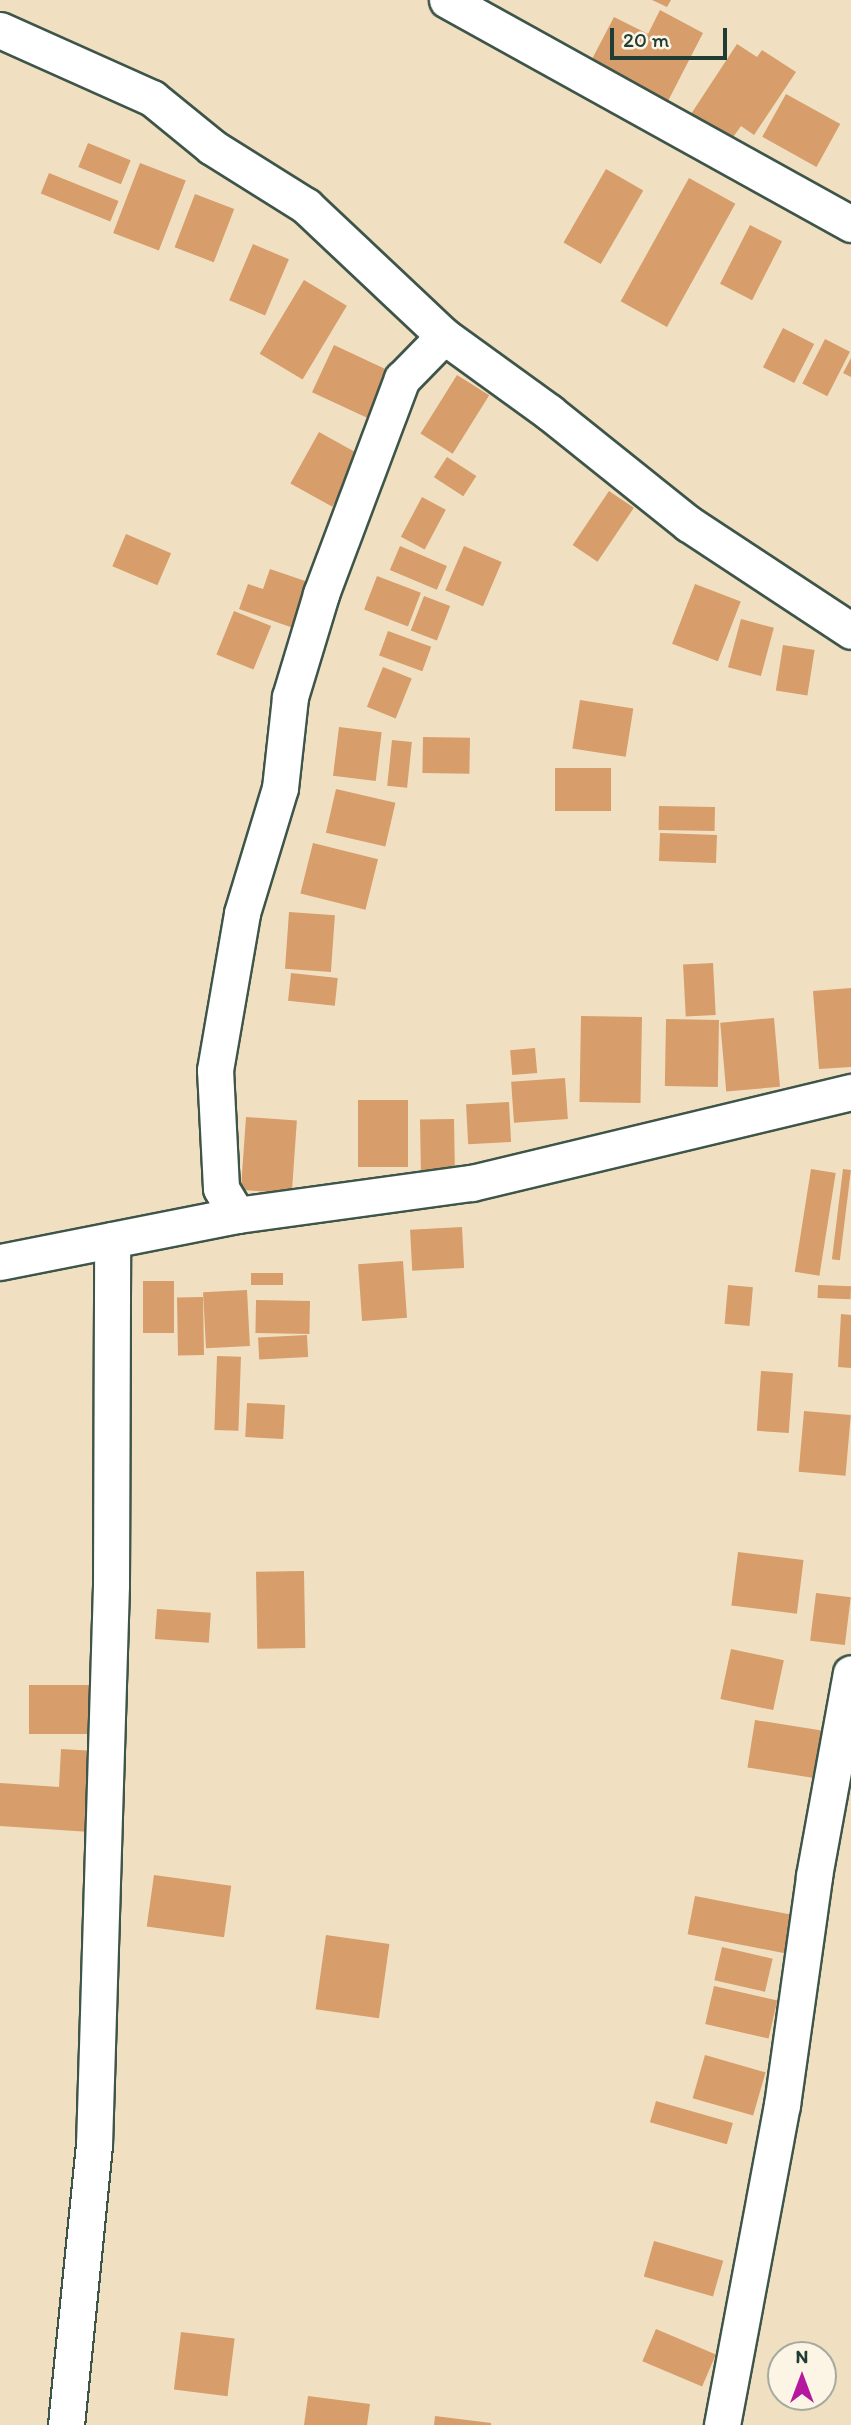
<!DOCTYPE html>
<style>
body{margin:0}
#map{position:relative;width:851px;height:2425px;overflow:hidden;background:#f0e0c1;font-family:Itim,sans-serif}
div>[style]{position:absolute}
.building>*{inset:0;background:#d79d6b;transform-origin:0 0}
.roads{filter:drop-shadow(2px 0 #3e5549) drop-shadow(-2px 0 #3e5549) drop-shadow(0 2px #3e5549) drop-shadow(0 -2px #3e5549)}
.street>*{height:35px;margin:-17.5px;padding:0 17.5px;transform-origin:17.5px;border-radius:17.5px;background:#fff}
span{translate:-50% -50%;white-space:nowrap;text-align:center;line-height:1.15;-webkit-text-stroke:6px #fcf5e5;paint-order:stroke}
.north{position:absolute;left:767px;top:2341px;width:70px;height:70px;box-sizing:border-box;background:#fcf5e5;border:2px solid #a4ab9e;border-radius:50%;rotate:0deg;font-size:19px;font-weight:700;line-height:28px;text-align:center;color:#1f3d34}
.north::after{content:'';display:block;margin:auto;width:24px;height:32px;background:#b5179e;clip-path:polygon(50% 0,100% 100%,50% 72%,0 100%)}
.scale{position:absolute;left:610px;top:28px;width:117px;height:32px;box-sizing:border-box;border:4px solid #1f3d34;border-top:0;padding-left:9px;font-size:21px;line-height:24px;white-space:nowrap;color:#1f3d34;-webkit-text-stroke:5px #fcf5e5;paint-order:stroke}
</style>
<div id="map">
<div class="building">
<i style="clip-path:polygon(652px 0,671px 0,667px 7px)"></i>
<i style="clip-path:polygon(660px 10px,703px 33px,668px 101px,591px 61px,614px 17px,648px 34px)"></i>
<i style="clip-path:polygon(737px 44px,757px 57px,762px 50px,796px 72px,754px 135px,741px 126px,731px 140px,691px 114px)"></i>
<i style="left:786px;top:94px;width:62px;height:49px;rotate:29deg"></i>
<i style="left:88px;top:143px;width:46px;height:26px;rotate:22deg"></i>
<i style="left:140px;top:163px;width:49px;height:75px;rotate:21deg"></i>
<i style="left:606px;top:169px;width:43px;height:85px;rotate:30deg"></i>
<i style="left:49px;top:173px;width:75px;height:22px;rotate:22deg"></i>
<i style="left:689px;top:178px;width:53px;height:141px;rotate:29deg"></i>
<i style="left:195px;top:194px;width:42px;height:57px;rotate:21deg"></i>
<i style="left:750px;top:225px;width:36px;height:66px;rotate:27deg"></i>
<i style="left:253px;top:244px;width:39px;height:61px;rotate:23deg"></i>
<i style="left:304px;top:280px;width:50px;height:86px;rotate:31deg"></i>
<i style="left:783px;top:328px;width:35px;height:44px;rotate:27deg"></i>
<i style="left:825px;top:339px;width:28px;height:50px;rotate:27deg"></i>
<i style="left:334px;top:345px;width:69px;height:52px;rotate:25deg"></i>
<i style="clip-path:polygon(851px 358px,851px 377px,843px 373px)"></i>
<i style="left:457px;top:375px;width:38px;height:69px;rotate:32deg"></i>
<i style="left:319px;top:432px;width:48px;height:59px;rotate:29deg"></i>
<i style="left:447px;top:457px;width:35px;height:24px;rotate:33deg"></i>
<i style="left:609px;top:491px;width:30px;height:65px;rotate:34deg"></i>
<i style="left:422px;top:497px;width:27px;height:45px;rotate:28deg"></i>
<i style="left:126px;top:534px;width:49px;height:35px;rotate:23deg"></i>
<i style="left:400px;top:546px;width:51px;height:26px;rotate:23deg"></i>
<i style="left:464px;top:546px;width:41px;height:48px;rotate:23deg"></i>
<i style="clip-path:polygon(270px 569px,314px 584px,299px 630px,239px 609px,248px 584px,263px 589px)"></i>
<i style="left:377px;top:576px;width:47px;height:36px;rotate:21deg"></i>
<i style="left:695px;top:584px;width:49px;height:64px;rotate:21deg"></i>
<i style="left:424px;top:596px;width:28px;height:37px;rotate:21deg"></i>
<i style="left:234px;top:611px;width:40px;height:47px;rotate:22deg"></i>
<i style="left:741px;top:619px;width:34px;height:50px;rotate:15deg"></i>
<i style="left:388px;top:631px;width:46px;height:26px;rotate:20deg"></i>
<i style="left:783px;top:645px;width:32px;height:46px;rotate:9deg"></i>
<i style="left:383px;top:667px;width:31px;height:43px;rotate:22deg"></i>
<i style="left:580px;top:700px;width:54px;height:49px;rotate:9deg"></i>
<i style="left:339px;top:727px;width:43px;height:49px;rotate:7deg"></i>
<i style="left:423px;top:737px;width:47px;height:36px;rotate:1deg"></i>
<i style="left:392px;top:740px;width:20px;height:46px;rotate:6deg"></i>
<i style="left:555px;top:768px;width:56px;height:43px"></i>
<i style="left:336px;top:789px;width:61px;height:45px;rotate:13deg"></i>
<i style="left:659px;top:806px;width:56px;height:24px;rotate:1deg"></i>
<i style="left:660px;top:833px;width:57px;height:28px;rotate:2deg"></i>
<i style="left:313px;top:843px;width:67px;height:52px;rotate:14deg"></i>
<i style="left:289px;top:912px;width:46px;height:57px;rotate:4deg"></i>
<i style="left:713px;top:963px;width:52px;height:30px;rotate:87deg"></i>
<i style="left:291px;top:973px;width:47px;height:28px;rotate:6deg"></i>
<i style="clip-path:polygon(851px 988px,851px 1067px,819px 1069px,813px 991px)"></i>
<i style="left:581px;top:1016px;width:61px;height:86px;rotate:1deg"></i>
<i style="left:774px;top:1018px;width:69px;height:54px;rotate:85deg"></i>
<i style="left:666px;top:1019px;width:53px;height:67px;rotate:1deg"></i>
<i style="left:535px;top:1048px;width:25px;height:25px;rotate:85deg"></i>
<i style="left:565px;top:1078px;width:41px;height:54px;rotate:86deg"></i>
<i style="left:358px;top:1100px;width:50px;height:67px"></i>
<i style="left:509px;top:1102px;width:40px;height:43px;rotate:87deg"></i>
<i style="left:246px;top:1117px;width:51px;height:73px;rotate:4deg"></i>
<i style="left:454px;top:1119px;width:51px;height:34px;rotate:89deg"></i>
<i style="left:811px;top:1169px;width:25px;height:104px;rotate:9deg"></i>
<i style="left:843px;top:1169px;width:8px;height:91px;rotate:7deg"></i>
<i style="left:462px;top:1227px;width:41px;height:52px;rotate:87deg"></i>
<i style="left:403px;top:1261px;width:57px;height:45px;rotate:86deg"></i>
<i style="left:283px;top:1273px;width:12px;height:32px;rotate:90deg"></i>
<i style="left:143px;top:1281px;width:31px;height:52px"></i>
<i style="left:728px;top:1285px;width:25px;height:39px;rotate:5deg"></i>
<i style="left:818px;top:1285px;width:33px;height:13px;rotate:2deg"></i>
<i style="left:247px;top:1290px;width:56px;height:44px;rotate:87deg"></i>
<i style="left:203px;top:1297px;width:58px;height:26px;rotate:89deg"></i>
<i style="left:256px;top:1300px;width:54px;height:33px;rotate:1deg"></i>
<i style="clip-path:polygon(841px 1314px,851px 1315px,851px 1368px,838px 1367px)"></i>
<i style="left:307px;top:1335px;width:22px;height:49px;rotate:87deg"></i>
<i style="left:217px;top:1356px;width:24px;height:74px;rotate:2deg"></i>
<i style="left:761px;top:1371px;width:32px;height:60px;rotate:4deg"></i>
<i style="left:247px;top:1403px;width:38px;height:34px;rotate:3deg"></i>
<i style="left:804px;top:1411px;width:47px;height:61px;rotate:5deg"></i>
<i style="left:738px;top:1552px;width:66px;height:54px;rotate:7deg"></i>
<i style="left:304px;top:1571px;width:77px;height:48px;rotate:89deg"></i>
<i style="left:816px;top:1593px;width:35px;height:48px;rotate:7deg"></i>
<i style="left:157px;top:1609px;width:54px;height:30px;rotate:4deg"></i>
<i style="left:731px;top:1649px;width:54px;height:51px;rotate:12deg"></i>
<i style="left:29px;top:1685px;width:63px;height:49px"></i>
<i style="left:755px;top:1720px;width:69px;height:48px;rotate:9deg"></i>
<i style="clip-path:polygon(61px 1749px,96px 1751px,90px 1832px,0 1826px,0 1783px,59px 1787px)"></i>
<i style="left:154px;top:1875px;width:78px;height:52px;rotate:8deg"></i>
<i style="left:695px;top:1896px;width:104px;height:39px;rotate:11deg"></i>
<i style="left:326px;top:1935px;width:64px;height:75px;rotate:8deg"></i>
<i style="left:722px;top:1947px;width:52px;height:34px;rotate:13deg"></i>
<i style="left:714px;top:1986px;width:65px;height:39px;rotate:13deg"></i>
<i style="left:705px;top:2055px;width:63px;height:45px;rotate:16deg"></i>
<i style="left:656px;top:2101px;width:80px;height:22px;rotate:16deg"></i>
<i style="left:654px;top:2241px;width:72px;height:37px;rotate:16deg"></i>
<i style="left:656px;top:2329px;width:65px;height:35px;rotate:23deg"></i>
<i style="left:181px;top:2332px;width:54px;height:58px;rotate:7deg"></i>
<i style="clip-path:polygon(308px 2396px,370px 2404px,367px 2425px,304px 2425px)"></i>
<i style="clip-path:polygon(435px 2416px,491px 2423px,491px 2425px,434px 2425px)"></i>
</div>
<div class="roads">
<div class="street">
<i style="left:447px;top:0;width:462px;rotate:29deg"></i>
<i style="left:0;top:30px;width:167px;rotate:24.1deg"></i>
<i style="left:152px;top:98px;width:77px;rotate:39.2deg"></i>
<i style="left:212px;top:147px;width:111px;rotate:32.1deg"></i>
<i style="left:306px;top:206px;width:190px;rotate:43.3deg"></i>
<i style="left:444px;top:336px;width:130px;rotate:35.9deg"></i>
<i style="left:549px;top:412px;width:179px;rotate:38.7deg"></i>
<i style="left:689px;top:524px;width:194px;rotate:33.4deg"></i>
<i style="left:237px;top:1215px;width:31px;rotate:-121deg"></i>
<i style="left:221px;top:1188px;width:118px;rotate:-92.9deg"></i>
<i style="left:215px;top:1070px;width:159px;rotate:-80.2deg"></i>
<i style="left:242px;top:913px;width:131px;rotate:-73.1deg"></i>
<i style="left:280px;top:788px;width:92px;rotate:-83.7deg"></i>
<i style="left:290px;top:697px;width:108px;rotate:-73.2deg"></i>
<i style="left:321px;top:594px;width:230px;rotate:-69.4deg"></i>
<i style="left:402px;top:379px;width:60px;rotate:-45.7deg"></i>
<i style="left:0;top:1262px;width:242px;rotate:-11.2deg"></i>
<i style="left:237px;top:1215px;width:237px;rotate:-7.8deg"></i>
<i style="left:472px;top:1183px;width:390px;rotate:-13.5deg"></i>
<i style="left:66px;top:2425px;width:281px;rotate:-84.3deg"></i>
<i style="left:94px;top:2145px;width:560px;rotate:-88.26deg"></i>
<i style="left:111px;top:1585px;width:345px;rotate:-89.8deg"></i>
<i style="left:722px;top:2425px;width:326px;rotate:-79.4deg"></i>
<i style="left:782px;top:2105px;width:231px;rotate:-82deg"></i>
<i style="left:814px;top:1876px;width:206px;rotate:-79.7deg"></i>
</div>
</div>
<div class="north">N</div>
<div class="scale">20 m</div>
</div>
